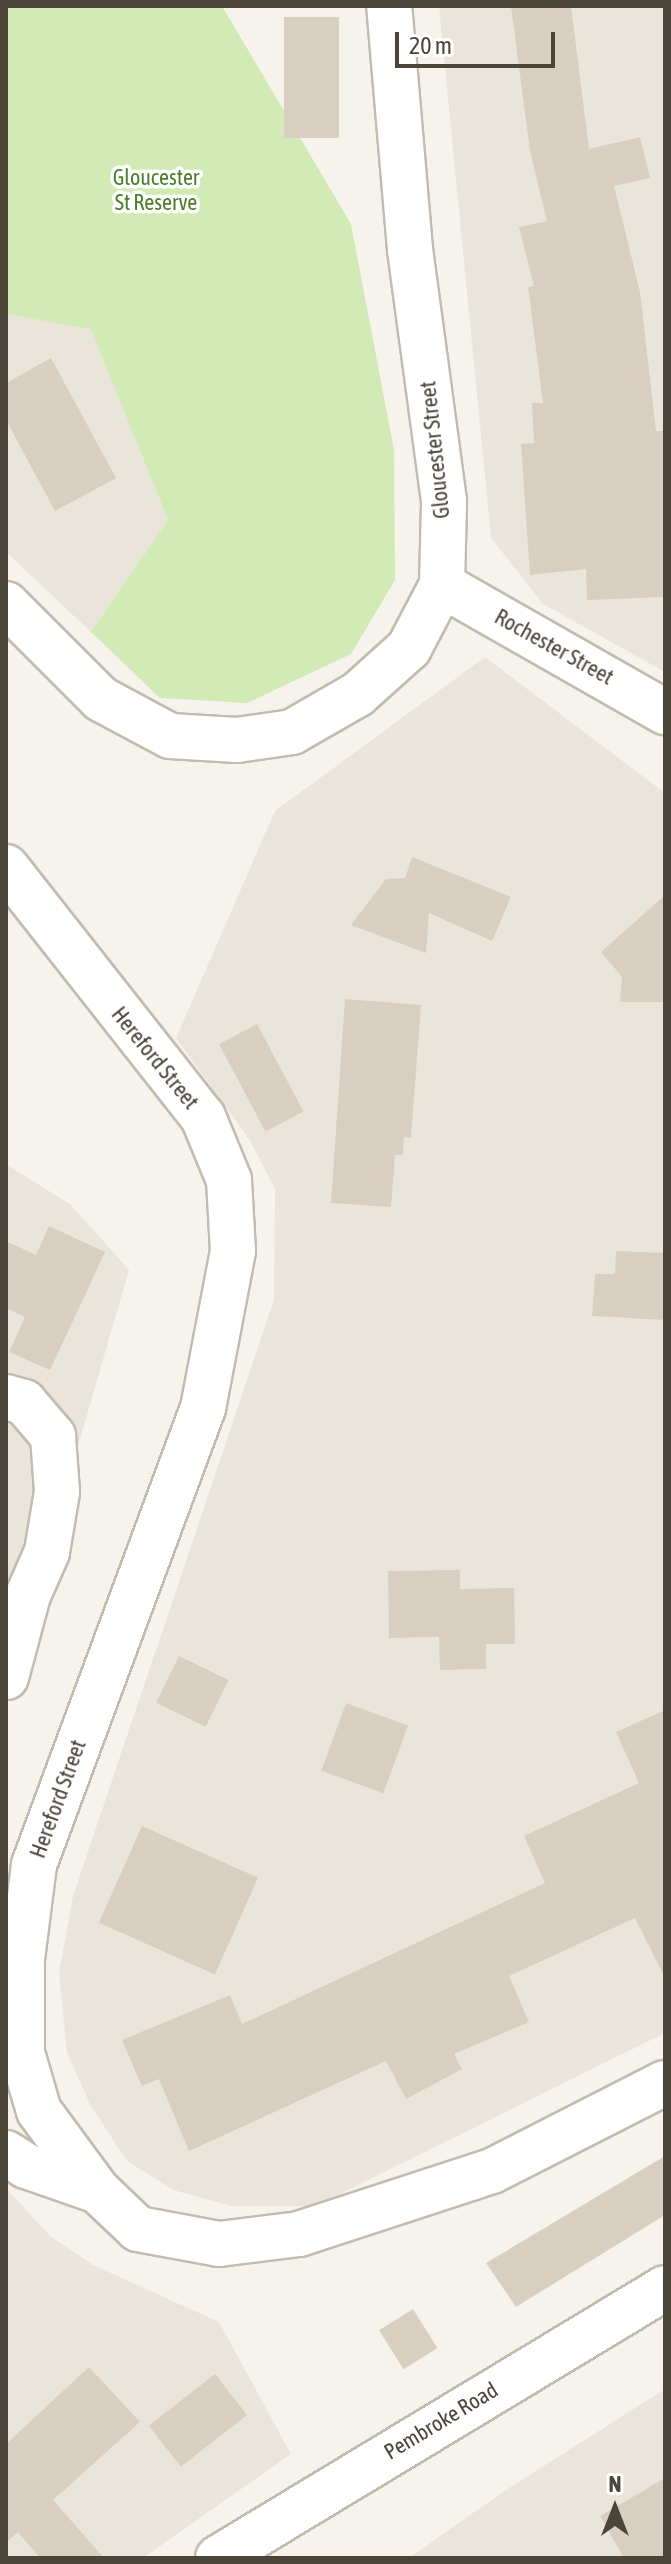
<!DOCTYPE html>
<style>
body{margin:0}
#map{position:relative;width:671px;height:2564px;overflow:hidden;background:#f6f3ec;font-family:"Asap Condensed",sans-serif}
div>[style]{position:absolute}
.residential>*{inset:0;background:#eae5da}
.green>*{inset:0;background:#d2eab5}
.building>*{inset:0;background:#d8cfc1;transform-origin:0 0}
.roads{filter:drop-shadow(2px 0 #c2bbae) drop-shadow(-2px 0 #c2bbae) drop-shadow(0 2px #c2bbae) drop-shadow(0 -2px #c2bbae)}
.minor>*{height:44px;margin:-22px;padding:0 22px;transform-origin:22px;border-radius:22px;background:#fff}
span{translate:-50% -50%;white-space:nowrap;text-align:center;line-height:1.15;-webkit-text-stroke:7px #fff;paint-order:stroke}
.park-label{font-size:22px;color:#4a7f2a}
.street-label{font-size:22px;color:#4b4439}
.frame{position:absolute;inset:0;border:8px solid #4b4439;pointer-events:none}
.north{position:absolute;left:575px;top:2468px;width:80px;height:80px;-webkit-text-stroke:6px #fff;paint-order:stroke;rotate:0deg;font-size:22px;font-weight:700;line-height:32px;text-align:center;color:#4b4439}
.north::after{content:'';display:block;margin:auto;width:28px;height:36px;background:#4b4439;clip-path:polygon(50% 0,100% 100%,50% 72%,0 100%)}
.scale{position:absolute;left:395px;top:32px;width:160px;height:36px;box-sizing:border-box;border:4px solid #4b4439;border-top:0;padding-left:10px;font-size:24px;line-height:28px;white-space:nowrap;color:#4b4439;-webkit-text-stroke:6px #fff;paint-order:stroke}
</style>
<div id="map">
<div class="residential">
<i style="clip-path:polygon(439px 6px,665px 6px,665px 672px,543px 604px,491px 538px)"></i>
<i style="clip-path:polygon(6px 314px,91px 328px,168px 520px,91px 632px,6px 552px)"></i>
<i style="clip-path:polygon(485px 657px,665px 793px,665px 2033px,316px 2206px,231px 2206px,173px 2190px,127px 2161px,91px 2106px,67px 2053px,59px 1973px,73px 1896px,274px 1300px,275px 1189px,249px 1139px,176px 1038px,275px 811px)"></i>
<i style="clip-path:polygon(6px 1164px,71px 1205px,129px 1270px,6px 1694px)"></i>
<i style="clip-path:polygon(6px 2188px,50px 2236px,93px 2265px,219px 2322px,291px 2454px,143px 2558px,6px 2558px)"></i>
<i style="clip-path:polygon(665px 2389px,665px 2558px,409px 2558px,503px 2492px)"></i>
</div>
<div class="green">
<i style="clip-path:polygon(6px 6px,222px 6px,351px 224px,394px 450px,395px 580px,351px 654px,247px 703px,160px 698px,91px 632px,168px 520px,91px 329px,6px 314px)"></i>
</div>
<div class="building">
<i style="clip-path:polygon(511px 6px,571px 6px,589px 149px,640px 137px,650px 178px,614px 186px,640px 292px,656px 431px,665px 431px,665px 597px,587px 600px,586px 569px,530px 575px,521px 444px,534px 443px,532px 403px,543px 403px,528px 287px,534px 286px,519px 227px,547px 221px,530px 151px)"></i>
<i style="left:339px;top:17px;width:121px;height:55px;rotate:90deg"></i>
<i style="clip-path:polygon(51px 358px,116px 478px,55px 511px,6px 420px,6px 383px)"></i>
<i style="clip-path:polygon(412px 857px,511px 897px,492px 941px,429px 913px,426px 953px,351px 925px,386px 879px,405px 878px)"></i>
<i style="clip-path:polygon(665px 895px,665px 1002px,620px 1002px,622px 977px,601px 952px)"></i>
<i style="clip-path:polygon(345px 999px,421px 1005px,411px 1138px,404px 1137px,403px 1155px,395px 1155px,391px 1207px,331px 1203px)"></i>
<i style="left:257px;top:1024px;width:99px;height:43px;rotate:62deg"></i>
<i style="clip-path:polygon(49px 1226px,105px 1252px,50px 1370px,9px 1352px,25px 1317px,6px 1308px,6px 1241px,36px 1255px)"></i>
<i style="clip-path:polygon(616px 1251px,665px 1253px,665px 1320px,592px 1316px,595px 1274px,615px 1274px)"></i>
<i style="clip-path:polygon(460px 1570px,460px 1589px,514px 1588px,515px 1644px,486px 1644px,486px 1669px,440px 1670px,439px 1637px,389px 1638px,388px 1571px)"></i>
<i style="left:179px;top:1656px;width:55px;height:52px;rotate:26deg"></i>
<i style="left:346px;top:1703px;width:66px;height:72px;rotate:20deg"></i>
<i style="clip-path:polygon(665px 1710px,665px 1978px,635px 1918px,509px 1976px,529px 2022px,454px 2054px,462px 2069px,406px 2099px,386px 2061px,189px 2151px,159px 2079px,142px 2086px,122px 2040px,230px 1995px,242px 2024px,545px 1883px,524px 1836px,639px 1783px,616px 1732px)"></i>
<i style="left:142px;top:1826px;width:127px;height:106px;rotate:24deg"></i>
<i style="clip-path:polygon(665px 2156px,665px 2215px,516px 2307px,486px 2263px)"></i>
<i style="left:413px;top:2309px;width:46px;height:40px;rotate:58deg"></i>
<i style="clip-path:polygon(89px 2367px,140px 2422px,53px 2500px,104px 2558px,40px 2558px,18px 2532px,6px 2543px,6px 2444px)"></i>
<i style="left:215px;top:2374px;width:52px;height:84px;rotate:52deg"></i>
<i style="clip-path:polygon(665px 2478px,665px 2558px,624px 2558px,600px 2516px)"></i>
</div>
<div class="roads">
<div class="minor">
<i style="left:442px;top:585px;width:257px;rotate:29.7deg"></i>
<i style="left:6px;top:604px;width:134px;rotate:45deg"></i>
<i style="left:101px;top:699px;width:78px;rotate:28.2deg"></i>
<i style="left:170px;top:736px;width:67px;rotate:3.4deg"></i>
<i style="left:237px;top:740px;width:56px;rotate:-8.3deg"></i>
<i style="left:292px;top:732px;width:76px;rotate:-29.9deg"></i>
<i style="left:358px;top:694px;width:69px;rotate:-42deg"></i>
<i style="left:409px;top:648px;width:71px;rotate:-62.4deg"></i>
<i style="left:442px;top:585px;width:84px;rotate:-88.6deg"></i>
<i style="left:444px;top:501px;width:254px;rotate:-97.7deg"></i>
<i style="left:410px;top:249px;width:244px;rotate:-94.9deg"></i>
<i style="left:6px;top:867px;width:318px;rotate:51.8deg"></i>
<i style="left:203px;top:1117px;width:68px;rotate:67.6deg"></i>
<i style="left:229px;top:1180px;width:71px;rotate:86.8deg"></i>
<i style="left:233px;top:1251px;width:160px;rotate:100.8deg"></i>
<i style="left:203px;top:1408px;width:487px;rotate:110.3deg"></i>
<i style="left:34px;top:1865px;width:95px;rotate:97.3deg"></i>
<i style="left:22px;top:1959px;width:94px;rotate:90deg"></i>
<i style="left:22px;top:2053px;width:60px;rotate:73.7deg"></i>
<i style="left:39px;top:2111px;width:99px;rotate:53.6deg"></i>
<i style="left:98px;top:2191px;width:55px;rotate:43.5deg"></i>
<i style="left:138px;top:2229px;width:82px;rotate:10.5deg"></i>
<i style="left:219px;top:2244px;width:81px;rotate:-7.1deg"></i>
<i style="left:299px;top:2234px;width:203px;rotate:-18.1deg"></i>
<i style="left:492px;top:2171px;width:194px;rotate:-27deg"></i>
<i style="left:6px;top:1397px;width:19px;rotate:16deg"></i>
<i style="left:24px;top:1402px;width:45px;rotate:49.5deg"></i>
<i style="left:53px;top:1436px;width:56px;rotate:85.9deg"></i>
<i style="left:57px;top:1492px;width:61px;rotate:99.5deg"></i>
<i style="left:47px;top:1552px;width:47px;rotate:113.8deg"></i>
<i style="left:28px;top:1595px;width:85px;rotate:105deg"></i>
<i style="left:6px;top:2153px;width:24px;rotate:33deg"></i>
<i style="left:26px;top:2166px;width:76px;rotate:19.1deg"></i>
<i style="left:218px;top:2558px;width:522px;rotate:-31.13deg"></i>
</div>
</div>
<div class="park-label">
<span style="left:156px;top:190px">Gloucester<br>St Reserve</span>
</div>
<div class="street-label">
<span style="left:435px;top:450px;rotate:-96deg">Gloucester Street</span>
<span style="left:554px;top:647px;rotate:29deg">Rochester Street</span>
<span style="left:155px;top:1058px;rotate:51deg">Hereford Street</span>
<span style="left:58px;top:1799px;rotate:-70deg">Hereford Street</span>
<span style="left:441px;top:2421px;rotate:-31deg">Pembroke Road</span>
</div>
<div class="frame"></div>
<div class="north">N</div>
<div class="scale">20 m</div>
</div>
